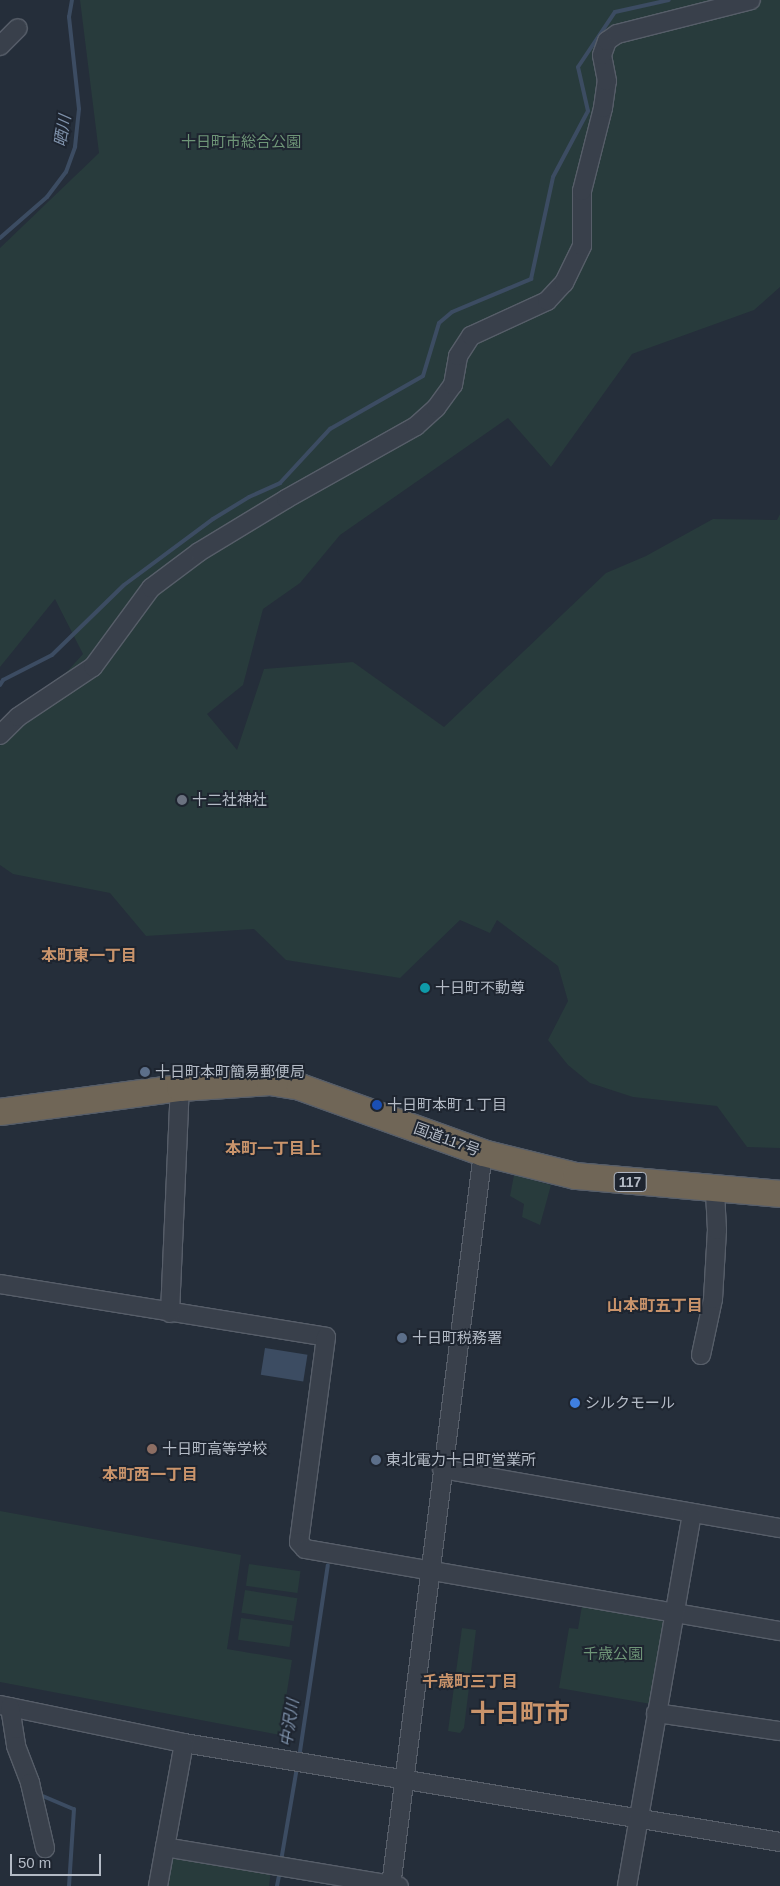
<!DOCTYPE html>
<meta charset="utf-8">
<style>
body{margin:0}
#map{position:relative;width:780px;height:1886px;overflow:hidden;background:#252e3a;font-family:Arial,"Noto Sans JP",sans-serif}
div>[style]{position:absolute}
.green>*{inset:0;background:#283b3c;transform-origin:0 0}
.water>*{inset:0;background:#3c4c62;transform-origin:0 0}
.stream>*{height:4px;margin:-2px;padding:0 2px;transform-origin:2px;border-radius:2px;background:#3c4c62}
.roads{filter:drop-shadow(1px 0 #575e69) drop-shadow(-1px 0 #575e69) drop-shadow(0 1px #575e69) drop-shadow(0 -1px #575e69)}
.minor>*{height:18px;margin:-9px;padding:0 9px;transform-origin:9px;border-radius:9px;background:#39404b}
.highway>*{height:26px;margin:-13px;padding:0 13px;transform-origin:13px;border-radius:13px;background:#706657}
.dots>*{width:14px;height:14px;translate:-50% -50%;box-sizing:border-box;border:2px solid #1e2530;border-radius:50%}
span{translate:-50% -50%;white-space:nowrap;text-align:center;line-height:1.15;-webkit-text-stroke:4px #1e2530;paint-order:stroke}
.shield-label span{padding:1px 4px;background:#1e2530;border:1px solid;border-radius:4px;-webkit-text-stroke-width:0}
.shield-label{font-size:14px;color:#b4bbc6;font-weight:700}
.park-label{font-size:15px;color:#6e9577}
.poi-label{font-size:15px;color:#b4bbc6}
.left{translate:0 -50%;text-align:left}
.street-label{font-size:15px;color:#b4bbc6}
.water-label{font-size:16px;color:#7f92ab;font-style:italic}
.neighbourhood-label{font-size:16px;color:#ca946b;font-weight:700}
.town-label{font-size:25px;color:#ca946b;font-weight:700}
.scale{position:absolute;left:10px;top:1854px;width:91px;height:22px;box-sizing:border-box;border:2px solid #b4bbc6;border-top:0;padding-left:6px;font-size:15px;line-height:18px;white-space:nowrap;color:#b4bbc6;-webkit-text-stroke:4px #1e2530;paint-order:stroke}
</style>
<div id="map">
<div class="green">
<i style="clip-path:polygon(80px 0,780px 0,780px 287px,754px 310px,632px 354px,551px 467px,508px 418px,340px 535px,300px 583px,263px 609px,243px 685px,207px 714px,237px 750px,264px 669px,353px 662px,444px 727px,606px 573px,646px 556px,713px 519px,777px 520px,780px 514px,780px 1148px,747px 1147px,717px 1106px,633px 1097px,590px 1083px,568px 1065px,548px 1040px,568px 1001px,558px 966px,497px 920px,490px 933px,460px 920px,400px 978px,286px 960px,254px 929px,146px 936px,110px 893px,13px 874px,0 865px,0 746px,83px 654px,55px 599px,0 667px,0 248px,99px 153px)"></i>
<i style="clip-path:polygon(514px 1175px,551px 1185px,540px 1225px,522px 1217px,524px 1204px,510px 1196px)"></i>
<i style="clip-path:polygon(0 1511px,241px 1555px,227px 1649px,292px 1660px,280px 1735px,0 1682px)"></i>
<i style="left:249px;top:1564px;width:52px;height:22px;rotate:8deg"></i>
<i style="left:245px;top:1590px;width:53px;height:23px;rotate:9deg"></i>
<i style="clip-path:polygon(582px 1606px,666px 1621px,651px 1704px,559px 1688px,569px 1628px,578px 1629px)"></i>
<i style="left:241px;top:1618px;width:52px;height:22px;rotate:8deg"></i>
<i style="clip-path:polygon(462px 1628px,476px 1630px,464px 1728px,460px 1733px,448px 1731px)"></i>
<i style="clip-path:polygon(170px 1853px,271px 1871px,269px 1886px,164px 1886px)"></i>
</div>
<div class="water">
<i style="left:265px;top:1348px;width:43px;height:27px;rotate:9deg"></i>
</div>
<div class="stream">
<i style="left:0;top:238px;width:62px;rotate:-41.1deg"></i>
<i style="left:47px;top:197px;width:31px;rotate:-53deg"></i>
<i style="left:66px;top:172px;width:27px;rotate:-70deg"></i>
<i style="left:75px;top:147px;width:38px;rotate:-84deg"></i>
<i style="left:79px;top:109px;width:93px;rotate:-96.2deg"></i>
<i style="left:69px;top:17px;width:17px;rotate:-80deg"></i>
<i style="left:0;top:685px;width:6px;rotate:-59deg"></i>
<i style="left:3px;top:680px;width:55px;rotate:-27deg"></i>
<i style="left:52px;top:655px;width:100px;rotate:-44.2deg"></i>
<i style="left:124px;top:585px;width:111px;rotate:-36.6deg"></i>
<i style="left:213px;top:519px;width:42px;rotate:-31.4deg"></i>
<i style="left:249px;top:497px;width:34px;rotate:-24deg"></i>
<i style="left:280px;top:483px;width:74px;rotate:-47.2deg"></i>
<i style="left:330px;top:429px;width:107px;rotate:-29.7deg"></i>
<i style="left:423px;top:376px;width:55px;rotate:-73.2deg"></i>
<i style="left:439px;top:323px;width:17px;rotate:-40deg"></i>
<i style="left:452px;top:312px;width:86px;rotate:-22.7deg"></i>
<i style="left:531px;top:279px;width:104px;rotate:-77.8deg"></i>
<i style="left:553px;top:177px;width:75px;rotate:-62.1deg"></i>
<i style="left:588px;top:111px;width:45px;rotate:-102.8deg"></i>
<i style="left:578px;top:67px;width:66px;rotate:-56.1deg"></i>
<i style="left:615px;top:12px;width:55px;rotate:-12.5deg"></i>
<i style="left:299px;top:1758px;width:195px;rotate:-81.5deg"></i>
<i style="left:38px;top:1794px;width:39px;rotate:23deg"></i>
<i style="left:74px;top:1809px;width:77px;rotate:93.7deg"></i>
<i style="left:281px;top:1861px;width:95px;rotate:-80.3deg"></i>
<i style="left:277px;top:1886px;width:15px;rotate:-79deg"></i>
</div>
<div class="roads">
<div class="minor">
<i style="left:0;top:46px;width:25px;rotate:-45deg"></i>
<i style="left:0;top:735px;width:25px;rotate:-45deg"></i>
<i style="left:18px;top:717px;width:90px;rotate:-33.7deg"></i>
<i style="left:93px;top:667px;width:98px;rotate:-53.7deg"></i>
<i style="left:151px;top:588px;width:60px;rotate:-36.9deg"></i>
<i style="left:199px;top:552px;width:102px;rotate:-31.3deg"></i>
<i style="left:286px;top:499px;width:149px;rotate:-29.3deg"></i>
<i style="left:416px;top:426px;width:27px;rotate:-42deg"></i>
<i style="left:436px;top:408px;width:29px;rotate:-54deg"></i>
<i style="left:453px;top:385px;width:29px;rotate:-80deg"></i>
<i style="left:458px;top:356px;width:24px;rotate:-57deg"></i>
<i style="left:471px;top:336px;width:84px;rotate:-24.7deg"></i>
<i style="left:547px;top:301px;width:25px;rotate:-47deg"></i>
<i style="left:564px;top:283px;width:41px;rotate:-64.1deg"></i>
<i style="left:582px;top:246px;width:55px;rotate:-90deg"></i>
<i style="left:582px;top:191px;width:86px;rotate:-75.8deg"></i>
<i style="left:603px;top:108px;width:27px;rotate:-82deg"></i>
<i style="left:607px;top:81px;width:26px;rotate:-101deg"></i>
<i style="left:602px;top:55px;width:15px;rotate:-70deg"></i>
<i style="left:607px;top:41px;width:12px;rotate:-35deg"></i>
<i style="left:617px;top:34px;width:138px;rotate:-14.2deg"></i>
<i style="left:0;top:1284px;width:330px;rotate:9.2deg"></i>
<i style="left:326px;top:1337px;width:207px;rotate:97.5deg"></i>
<i style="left:299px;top:1542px;width:9px;rotate:49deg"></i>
<i style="left:305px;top:1549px;width:482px;rotate:9.8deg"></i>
<i style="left:170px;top:1313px;width:225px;rotate:-87.5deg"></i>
<i style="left:701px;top:1355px;width:57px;rotate:-77.9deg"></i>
<i style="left:713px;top:1299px;width:69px;rotate:-86.7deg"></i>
<i style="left:717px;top:1230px;width:39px;rotate:-93deg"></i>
<i style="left:442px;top:1469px;width:343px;rotate:9.9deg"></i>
<i style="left:0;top:1705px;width:188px;rotate:11.7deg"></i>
<i style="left:184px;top:1743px;width:604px;rotate:9.43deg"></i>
<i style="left:10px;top:1707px;width:39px;rotate:81deg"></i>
<i style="left:16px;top:1746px;width:40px;rotate:69deg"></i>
<i style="left:30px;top:1783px;width:67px;rotate:77deg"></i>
<i style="left:656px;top:1713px;width:125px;rotate:8.3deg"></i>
<i style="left:165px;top:1847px;width:237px;rotate:9.5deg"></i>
<i style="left:158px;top:1886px;width:145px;rotate:-79.7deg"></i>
<i style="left:391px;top:1886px;width:739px;rotate:-82.85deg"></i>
<i style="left:627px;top:1886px;width:377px;rotate:-80.1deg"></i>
</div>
<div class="highway">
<i style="left:0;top:1112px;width:182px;rotate:-7.6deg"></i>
<i style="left:180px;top:1088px;width:90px;rotate:-3.8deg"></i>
<i style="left:270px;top:1082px;width:30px;rotate:9deg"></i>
<i style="left:300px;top:1087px;width:195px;rotate:19.8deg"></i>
<i style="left:483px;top:1153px;width:96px;rotate:13.9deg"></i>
<i style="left:576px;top:1176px;width:205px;rotate:5deg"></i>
</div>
</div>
<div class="dots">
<i style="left:182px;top:800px;background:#6b7280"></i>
<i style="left:425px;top:988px;background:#0f9aa8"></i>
<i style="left:145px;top:1072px;background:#5c6f8a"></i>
<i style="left:377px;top:1105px;background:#1a4fb4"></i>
<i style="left:402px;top:1338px;background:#5c6f8a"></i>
<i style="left:575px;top:1403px;background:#3f7fe0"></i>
<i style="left:152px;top:1449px;background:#8d6e63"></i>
<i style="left:376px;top:1460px;background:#5c6f8a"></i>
</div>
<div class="shield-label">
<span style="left:630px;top:1182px">117</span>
</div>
<div class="park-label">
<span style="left:241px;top:142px">十日町市総合公園</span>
<span style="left:613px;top:1654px">千歳公園</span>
</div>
<div class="poi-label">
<span class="left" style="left:192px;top:800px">十二社神社</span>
<span class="left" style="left:435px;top:988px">十日町不動尊</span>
<span class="left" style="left:155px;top:1072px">十日町本町簡易郵便局</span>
<span class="left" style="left:387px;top:1105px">十日町本町１丁目</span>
<span class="left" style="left:412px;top:1338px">十日町税務署</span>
<span class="left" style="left:585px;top:1403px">シルクモール</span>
<span class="left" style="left:162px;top:1449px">十日町高等学校</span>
<span class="left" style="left:386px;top:1460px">東北電力十日町営業所</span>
</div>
<div class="street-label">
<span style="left:447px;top:1139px;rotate:20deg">国道117号</span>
</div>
<div class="water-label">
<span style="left:63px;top:131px;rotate:-80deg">晒川</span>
<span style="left:290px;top:1723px;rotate:-81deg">中沢川</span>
</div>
<div class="neighbourhood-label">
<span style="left:89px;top:956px">本町東一丁目</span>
<span style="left:273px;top:1149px">本町一丁目上</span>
<span style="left:655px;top:1306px">山本町五丁目</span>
<span style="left:150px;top:1475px">本町西一丁目</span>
<span style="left:470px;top:1682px">千歳町三丁目</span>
</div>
<div class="town-label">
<span style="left:520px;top:1713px">十日町市</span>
</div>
<div class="scale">50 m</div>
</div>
